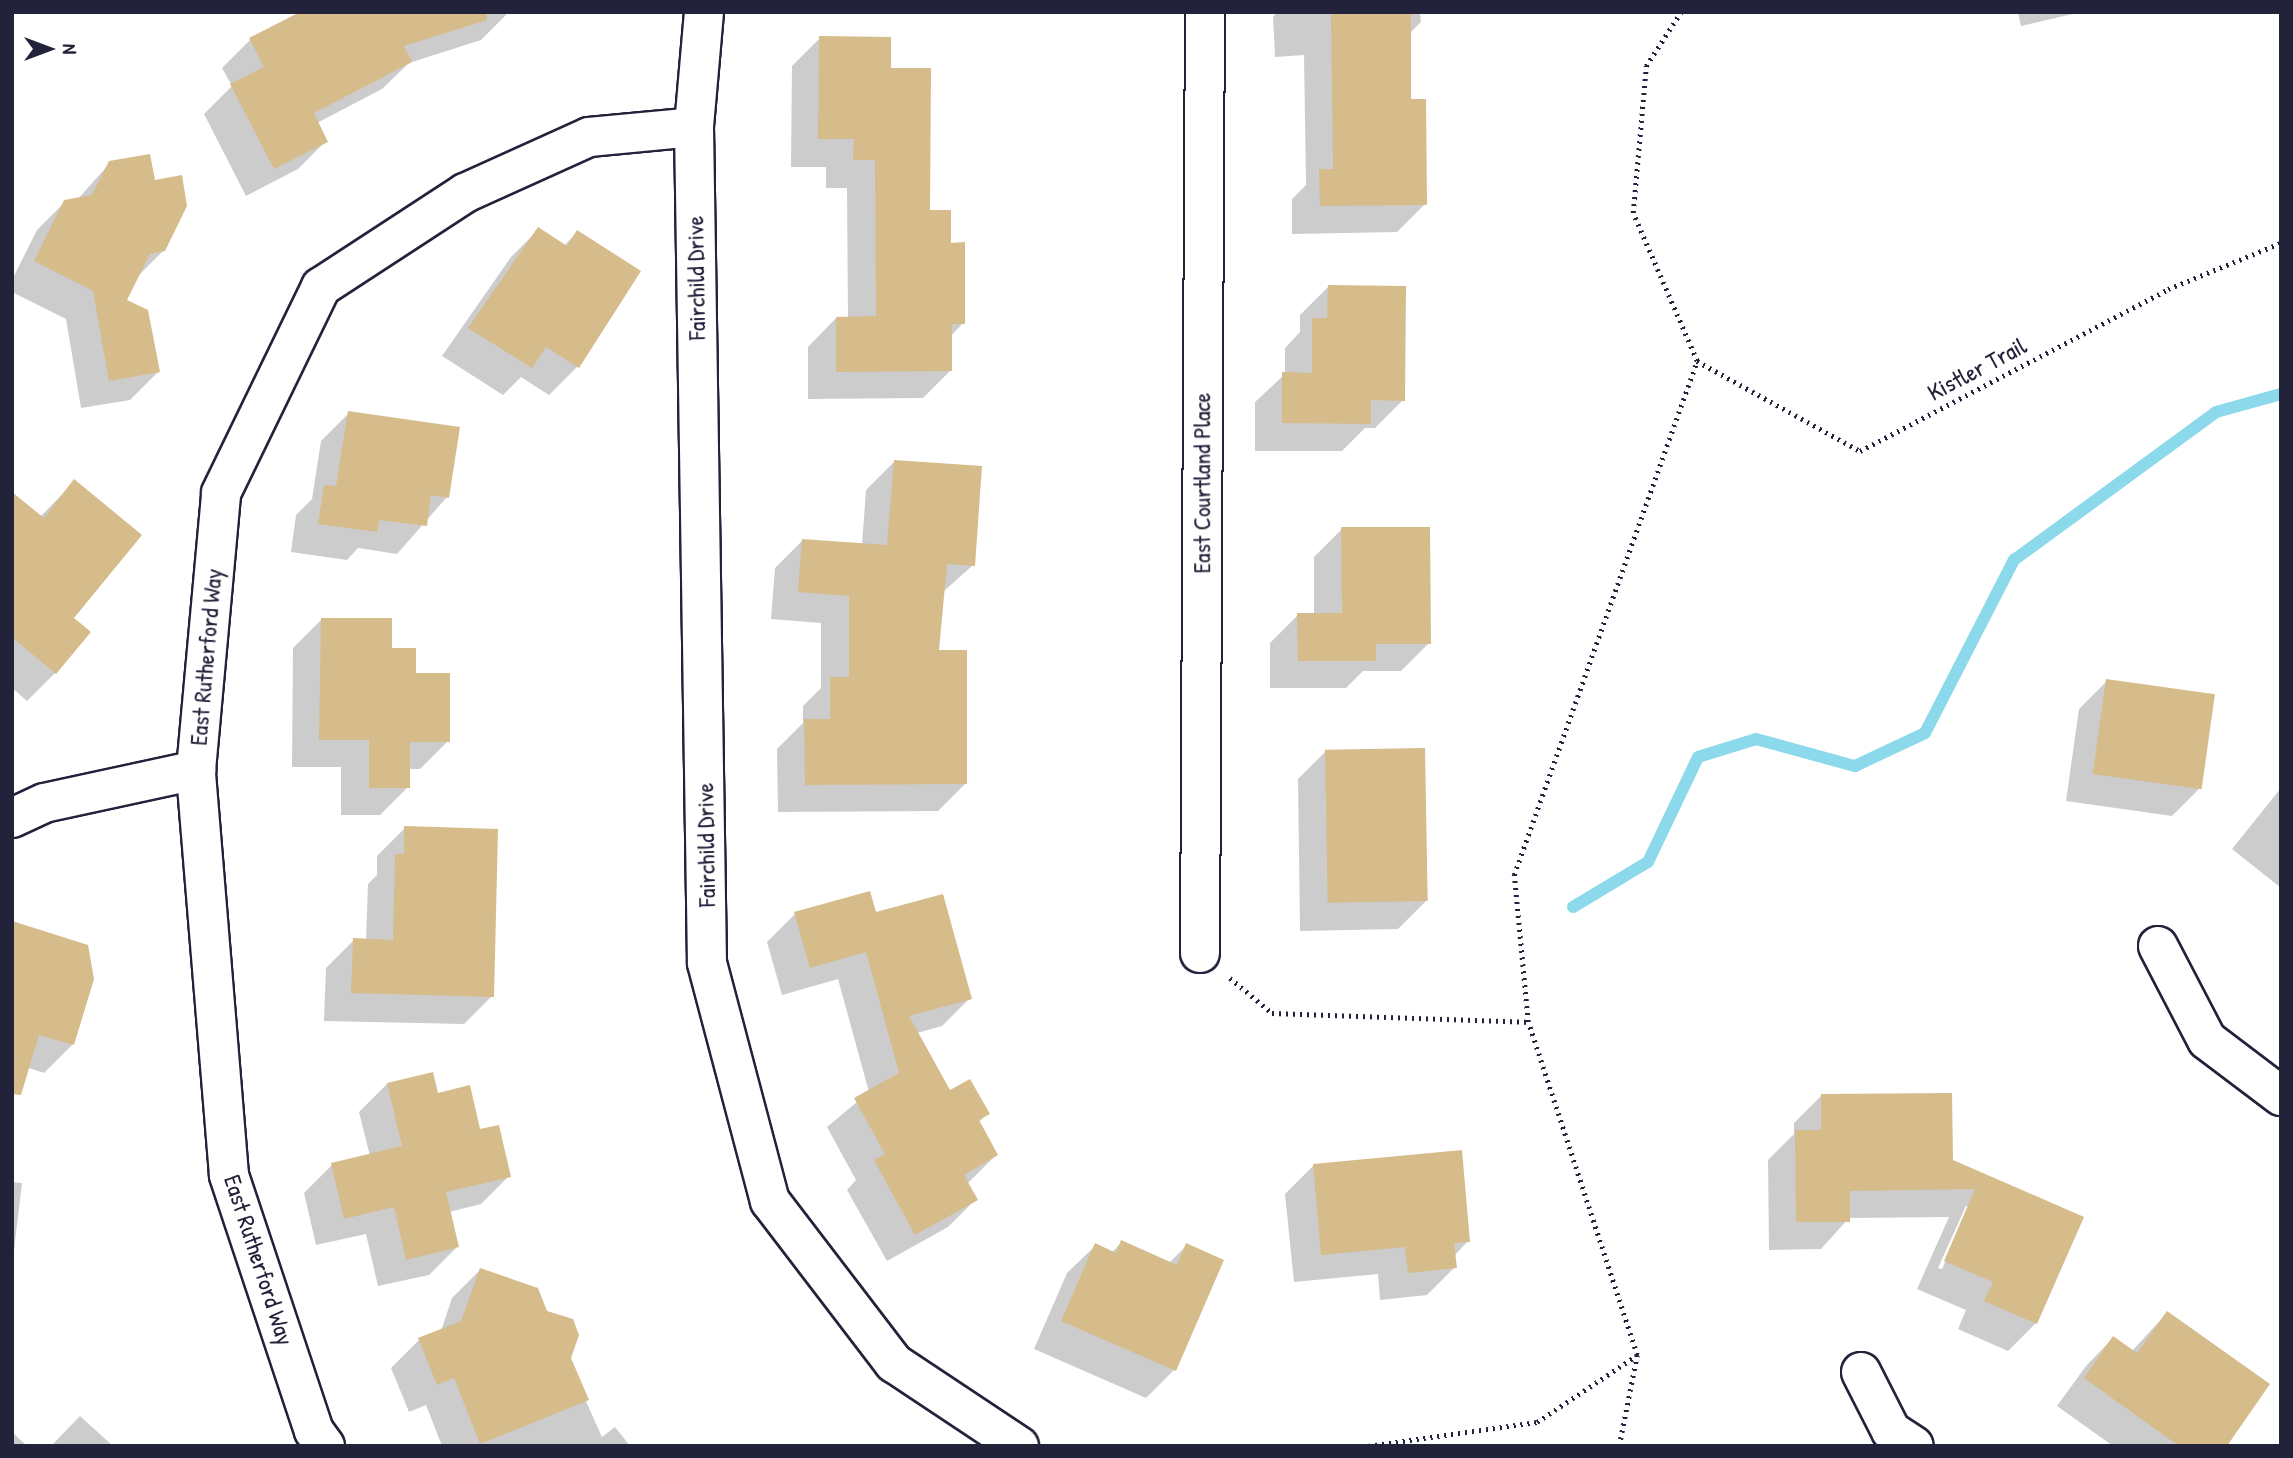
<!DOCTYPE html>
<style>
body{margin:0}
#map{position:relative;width:2293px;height:1458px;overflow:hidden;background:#fff;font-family:"Patrick Hand",sans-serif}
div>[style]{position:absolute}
.shadow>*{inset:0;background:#0003}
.stream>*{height:12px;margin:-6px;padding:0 6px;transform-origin:6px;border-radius:6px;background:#8cd9eb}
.building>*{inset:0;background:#d6bb8b;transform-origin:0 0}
.path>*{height:4.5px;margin-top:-2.25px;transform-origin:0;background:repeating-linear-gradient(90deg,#22223b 0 2px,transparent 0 7px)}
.roads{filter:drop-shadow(2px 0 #22223b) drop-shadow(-2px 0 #22223b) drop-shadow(0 2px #22223b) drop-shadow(0 -2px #22223b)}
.minor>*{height:38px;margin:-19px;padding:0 19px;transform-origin:19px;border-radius:19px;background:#fff}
span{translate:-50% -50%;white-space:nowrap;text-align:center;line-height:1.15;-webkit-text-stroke:7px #fff;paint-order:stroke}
.street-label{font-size:24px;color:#22223b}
.frame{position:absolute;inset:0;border:14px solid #22223b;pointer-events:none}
.north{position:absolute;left:14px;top:14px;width:70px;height:70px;-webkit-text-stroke:5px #fff;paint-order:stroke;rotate:90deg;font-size:19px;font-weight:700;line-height:28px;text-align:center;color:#22223b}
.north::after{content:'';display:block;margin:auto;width:24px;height:32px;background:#22223b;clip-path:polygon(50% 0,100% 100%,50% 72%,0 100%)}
</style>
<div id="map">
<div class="shadow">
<i style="clip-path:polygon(304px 12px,509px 12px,481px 40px,409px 63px,382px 89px,317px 123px,326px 141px,298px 169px,246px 196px,204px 114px,232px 86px,222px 68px,250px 40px)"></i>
<i style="clip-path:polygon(1277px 12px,1420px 12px,1421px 22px,1409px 34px,1409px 101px,1425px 204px,1397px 232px,1292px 234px,1292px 199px,1306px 185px,1304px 55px,1275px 57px,1273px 17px)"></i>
<i style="clip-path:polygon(2018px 12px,2081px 12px,2021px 26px)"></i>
<i style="clip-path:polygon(820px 38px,890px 70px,928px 212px,949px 245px,963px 323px,950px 337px,951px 370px,923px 398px,808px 399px,808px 347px,836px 318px,848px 318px,847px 188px,826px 188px,826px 167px,791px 167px,792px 66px)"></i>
<i style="clip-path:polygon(110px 163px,164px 250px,137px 277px,125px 300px,158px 372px,130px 400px,81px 408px,66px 319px,12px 292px,12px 280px,37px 230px,65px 202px,77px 200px)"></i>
<i style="clip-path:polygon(539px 229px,564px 246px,577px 232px,577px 367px,549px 395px,521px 377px,503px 395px,442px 356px,511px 257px)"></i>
<i style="clip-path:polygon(1328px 287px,1403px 400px,1375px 428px,1365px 428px,1342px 451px,1255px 451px,1255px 402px,1285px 374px,1285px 348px,1300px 332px,1300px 315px)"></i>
<i style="clip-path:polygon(349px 413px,447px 497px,397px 554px,358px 548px,347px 560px,291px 552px,296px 515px,312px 499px,321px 441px)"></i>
<i style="clip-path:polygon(894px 462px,973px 565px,942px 593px,937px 651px,966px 783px,938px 811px,778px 812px,777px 749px,803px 723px,803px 706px,821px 688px,821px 623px,771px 619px,775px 568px,803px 540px,862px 545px,866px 490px)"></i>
<i style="clip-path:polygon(74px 482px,71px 619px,55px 673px,27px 701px,12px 688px,12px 516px,40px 517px)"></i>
<i style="clip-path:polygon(1342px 529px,1429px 643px,1401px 671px,1363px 671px,1346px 688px,1270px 688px,1270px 643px,1298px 615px,1314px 615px,1314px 557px)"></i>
<i style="clip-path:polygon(321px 620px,391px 650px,414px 675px,448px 741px,420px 769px,408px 769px,408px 787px,380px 815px,341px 815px,341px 767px,292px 767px,293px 648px)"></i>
<i style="clip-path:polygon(2107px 681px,2200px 788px,2172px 816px,2066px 801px,2079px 709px)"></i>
<i style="clip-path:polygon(1326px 751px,1426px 901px,1398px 929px,1300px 931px,1298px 779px)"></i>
<i style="clip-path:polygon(2281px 788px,2281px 888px,2232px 849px)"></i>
<i style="clip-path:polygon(405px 828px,492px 996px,464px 1024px,324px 1021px,326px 968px,354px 940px,366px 941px,368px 884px,377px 875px,377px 856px)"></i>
<i style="clip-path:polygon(795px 914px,875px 915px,970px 998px,942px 1026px,917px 1033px,950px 1093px,987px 1114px,978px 1123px,996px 1155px,967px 1184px,976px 1199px,948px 1227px,887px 1261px,847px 1190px,856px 1180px,827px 1127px,869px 1092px,838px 979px,782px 995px,767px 942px)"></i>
<i style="clip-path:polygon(12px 923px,92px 979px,72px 1045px,44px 1073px,26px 1067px)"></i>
<i style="clip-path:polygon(387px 1084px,437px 1095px,509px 1176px,481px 1204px,449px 1212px,457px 1247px,429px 1275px,378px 1286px,366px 1234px,316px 1245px,304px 1193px,332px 1165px,370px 1156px,359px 1112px)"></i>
<i style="clip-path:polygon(evenodd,1822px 1095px,1951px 1161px,2082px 1218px,2036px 1323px,2008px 1351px,1958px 1329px,1966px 1310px,1917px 1289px,1949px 1217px,1849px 1218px,1821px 1249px,1769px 1250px,1768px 1160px,1794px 1134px,1794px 1123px,1822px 1095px,1966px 1206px,1969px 1206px,1942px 1269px,1938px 1268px,1966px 1206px)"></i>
<i style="clip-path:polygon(1313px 1166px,1468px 1241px,1454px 1256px,1455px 1267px,1427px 1295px,1380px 1300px,1378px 1274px,1294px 1282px,1285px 1194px)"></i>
<i style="clip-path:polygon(12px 1182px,22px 1183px,12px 1267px)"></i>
<i style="clip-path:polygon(1122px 1242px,1169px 1263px,1186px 1246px,1174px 1370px,1146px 1398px,1034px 1349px,1067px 1273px,1095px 1246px,1111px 1253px)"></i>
<i style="clip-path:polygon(480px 1270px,546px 1312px,602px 1437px,615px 1427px,630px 1446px,442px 1446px,426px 1405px,409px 1412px,391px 1368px,419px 1340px,441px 1331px,452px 1298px)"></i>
<i style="clip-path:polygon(2167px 1313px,2224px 1446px,2113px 1446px,2057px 1406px,2086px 1366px,2113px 1338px,2132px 1351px)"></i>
<i style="clip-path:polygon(80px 1416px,113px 1446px,51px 1446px)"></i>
<i style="clip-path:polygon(12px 1432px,27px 1446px,12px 1446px)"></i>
</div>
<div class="stream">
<i style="left:1573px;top:907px;width:87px;rotate:-31deg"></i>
<i style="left:1648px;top:862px;width:116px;rotate:-64.5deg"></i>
<i style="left:1698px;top:757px;width:61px;rotate:-17.2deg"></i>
<i style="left:1756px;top:739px;width:103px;rotate:15.3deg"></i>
<i style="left:1855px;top:766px;width:77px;rotate:-25.2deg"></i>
<i style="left:1925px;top:733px;width:195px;rotate:-62.8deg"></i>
<i style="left:2014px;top:560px;width:250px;rotate:-36.2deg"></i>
<i style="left:2216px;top:412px;width:67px;rotate:-15.5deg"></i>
</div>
<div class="building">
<i style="clip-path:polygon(300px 12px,486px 12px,487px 20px,404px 46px,412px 62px,314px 113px,328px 142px,274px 169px,230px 84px,264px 67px,249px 38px)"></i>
<i style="clip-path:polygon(1331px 12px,1411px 12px,1411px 99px,1426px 99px,1427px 205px,1320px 206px,1319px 169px,1333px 169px)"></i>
<i style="clip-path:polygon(819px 36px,891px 37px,891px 68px,931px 68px,930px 210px,951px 210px,951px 243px,965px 242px,965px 324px,952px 324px,952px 371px,836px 372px,836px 317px,876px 316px,875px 160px,853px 160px,854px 139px,818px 139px)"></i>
<i style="clip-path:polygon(150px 154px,155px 180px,182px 175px,187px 206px,165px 251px,150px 254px,127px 300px,148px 310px,160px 372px,109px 381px,93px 291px,34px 261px,64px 200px,92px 195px,109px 161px)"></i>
<i style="clip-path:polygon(538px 227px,567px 246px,577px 230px,641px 271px,579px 368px,546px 347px,532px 368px,468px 328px)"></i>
<i style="clip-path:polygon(1328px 285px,1406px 286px,1405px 401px,1371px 400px,1371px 424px,1282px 423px,1282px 372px,1312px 373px,1312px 318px,1327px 318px)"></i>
<i style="clip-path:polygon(348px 411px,460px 427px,449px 498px,431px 495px,427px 526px,379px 520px,377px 532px,318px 524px,324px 485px,336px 486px)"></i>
<i style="clip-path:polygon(894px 460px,982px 466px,975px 566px,947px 564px,939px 650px,967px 650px,967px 784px,805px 785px,804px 719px,830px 719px,830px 677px,849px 677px,849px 596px,798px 592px,802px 539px,887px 545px)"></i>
<i style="clip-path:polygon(74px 479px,142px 535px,74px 618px,91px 632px,56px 674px,12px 637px,12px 492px,44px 518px)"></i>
<i style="clip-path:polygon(1341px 527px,1430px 527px,1431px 644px,1376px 644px,1376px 661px,1298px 661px,1297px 613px,1342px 613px)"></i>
<i style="clip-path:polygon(321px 618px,392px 618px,392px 648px,416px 648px,416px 673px,450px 673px,450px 742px,410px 742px,410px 788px,369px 788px,369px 740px,319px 740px)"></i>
<i style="left:2106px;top:679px;width:110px;height:96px;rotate:8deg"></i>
<i style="left:1425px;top:748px;width:153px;height:100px;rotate:89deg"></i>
<i style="clip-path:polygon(404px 826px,498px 829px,494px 997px,351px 993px,353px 938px,393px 940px,395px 854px,404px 854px)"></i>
<i style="clip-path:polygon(870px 891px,876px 912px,943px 894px,972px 999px,909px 1016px,950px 1090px,970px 1079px,990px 1114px,979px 1120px,998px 1155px,964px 1175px,978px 1200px,915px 1235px,874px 1160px,885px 1154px,854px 1098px,899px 1073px,866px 952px,810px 968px,794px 912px)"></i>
<i style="clip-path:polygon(12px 921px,88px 945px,94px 979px,74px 1045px,39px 1035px,21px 1095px,12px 1094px)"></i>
<i style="clip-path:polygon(433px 1072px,438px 1093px,470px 1085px,480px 1129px,499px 1125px,511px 1177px,446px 1192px,459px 1247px,406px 1260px,394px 1207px,344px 1219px,331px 1163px,402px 1146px,387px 1083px)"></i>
<i style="clip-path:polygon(1952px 1093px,1953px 1160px,2084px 1217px,2037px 1324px,1984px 1301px,1993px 1282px,1944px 1261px,1975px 1189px,1850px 1191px,1850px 1222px,1796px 1222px,1795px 1130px,1821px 1130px,1821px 1094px)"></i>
<i style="clip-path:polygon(1462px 1150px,1470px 1242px,1454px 1243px,1457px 1268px,1408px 1273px,1405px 1247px,1321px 1255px,1313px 1164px)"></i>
<i style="clip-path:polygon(1121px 1240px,1177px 1265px,1186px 1243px,1224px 1260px,1176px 1371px,1061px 1321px,1095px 1243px,1116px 1253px)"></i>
<i style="clip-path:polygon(480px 1268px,538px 1288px,547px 1311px,573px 1319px,579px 1335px,571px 1358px,589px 1400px,480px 1444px,454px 1378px,437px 1385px,418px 1338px,461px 1321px)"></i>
<i style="clip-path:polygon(2167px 1311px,2270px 1384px,2227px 1446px,2179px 1446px,2084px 1378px,2113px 1336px,2137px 1353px)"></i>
</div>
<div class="path">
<i style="left:1697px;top:361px;width:186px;rotate:28.9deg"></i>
<i style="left:1860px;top:451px;width:348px;rotate:-27.7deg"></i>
<i style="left:2168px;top:289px;width:122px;rotate:-22.2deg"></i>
<i style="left:1230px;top:978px;width:55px;rotate:39.8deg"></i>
<i style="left:1272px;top:1013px;width:256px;rotate:2deg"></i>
<i style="left:1368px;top:1446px;width:171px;rotate:-8.1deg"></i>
<i style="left:1537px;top:1422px;width:119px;rotate:-33.7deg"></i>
<i style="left:1619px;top:1446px;width:93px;rotate:-78.8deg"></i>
<i style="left:1637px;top:1355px;width:350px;rotate:-108.1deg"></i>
<i style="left:1528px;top:1022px;width:148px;rotate:-95.4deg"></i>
<i style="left:1514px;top:875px;width:546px;rotate:-70.4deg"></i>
<i style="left:1697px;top:361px;width:161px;rotate:-113.4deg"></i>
<i style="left:1633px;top:213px;width:148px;rotate:-84.9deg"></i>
<i style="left:1646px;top:66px;width:64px;rotate:-57.1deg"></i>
</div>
<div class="roads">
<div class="minor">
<i style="left:704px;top:12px;width:115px;rotate:95deg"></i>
<i style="left:694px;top:127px;width:836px;rotate:89.11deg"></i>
<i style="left:707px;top:963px;width:246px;rotate:75.2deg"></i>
<i style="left:770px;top:1201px;width:204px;rotate:52.6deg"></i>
<i style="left:894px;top:1363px;width:150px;rotate:33.6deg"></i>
<i style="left:12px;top:818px;width:35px;rotate:-25deg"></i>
<i style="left:44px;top:803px;width:156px;rotate:-12.2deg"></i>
<i style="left:2158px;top:946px;width:106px;rotate:62.5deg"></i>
<i style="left:2207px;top:1040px;width:93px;rotate:37.1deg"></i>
<i style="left:1200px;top:953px;width:941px;rotate:-89.7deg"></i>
<i style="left:1861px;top:1372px;width:66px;rotate:63deg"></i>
<i style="left:1891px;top:1431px;width:27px;rotate:33deg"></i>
<i style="left:325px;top:1446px;width:19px;rotate:-126deg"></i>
<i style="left:314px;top:1431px;width:270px;rotate:-108.4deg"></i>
<i style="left:229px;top:1175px;width:406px;rotate:-94.7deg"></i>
<i style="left:196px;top:770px;width:278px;rotate:-84.8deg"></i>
<i style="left:221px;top:493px;width:229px;rotate:-64.1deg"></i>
<i style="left:321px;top:287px;width:172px;rotate:-33.1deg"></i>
<i style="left:465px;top:193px;width:136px;rotate:-24.3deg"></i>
<i style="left:589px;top:137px;width:105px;rotate:-5.4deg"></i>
</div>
</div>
<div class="street-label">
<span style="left:696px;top:278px;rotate:-91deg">Fairchild Drive</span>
<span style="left:1977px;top:369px;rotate:-28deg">Kistler Trail</span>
<span style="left:1202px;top:483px;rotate:-90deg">East Courtland Place</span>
<span style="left:206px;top:657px;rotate:-85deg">East Rutherford Way</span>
<span style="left:706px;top:845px;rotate:-91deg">Fairchild Drive</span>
<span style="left:259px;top:1260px;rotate:72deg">East Rutherford Way</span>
</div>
<div class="frame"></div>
<div class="north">N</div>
</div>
